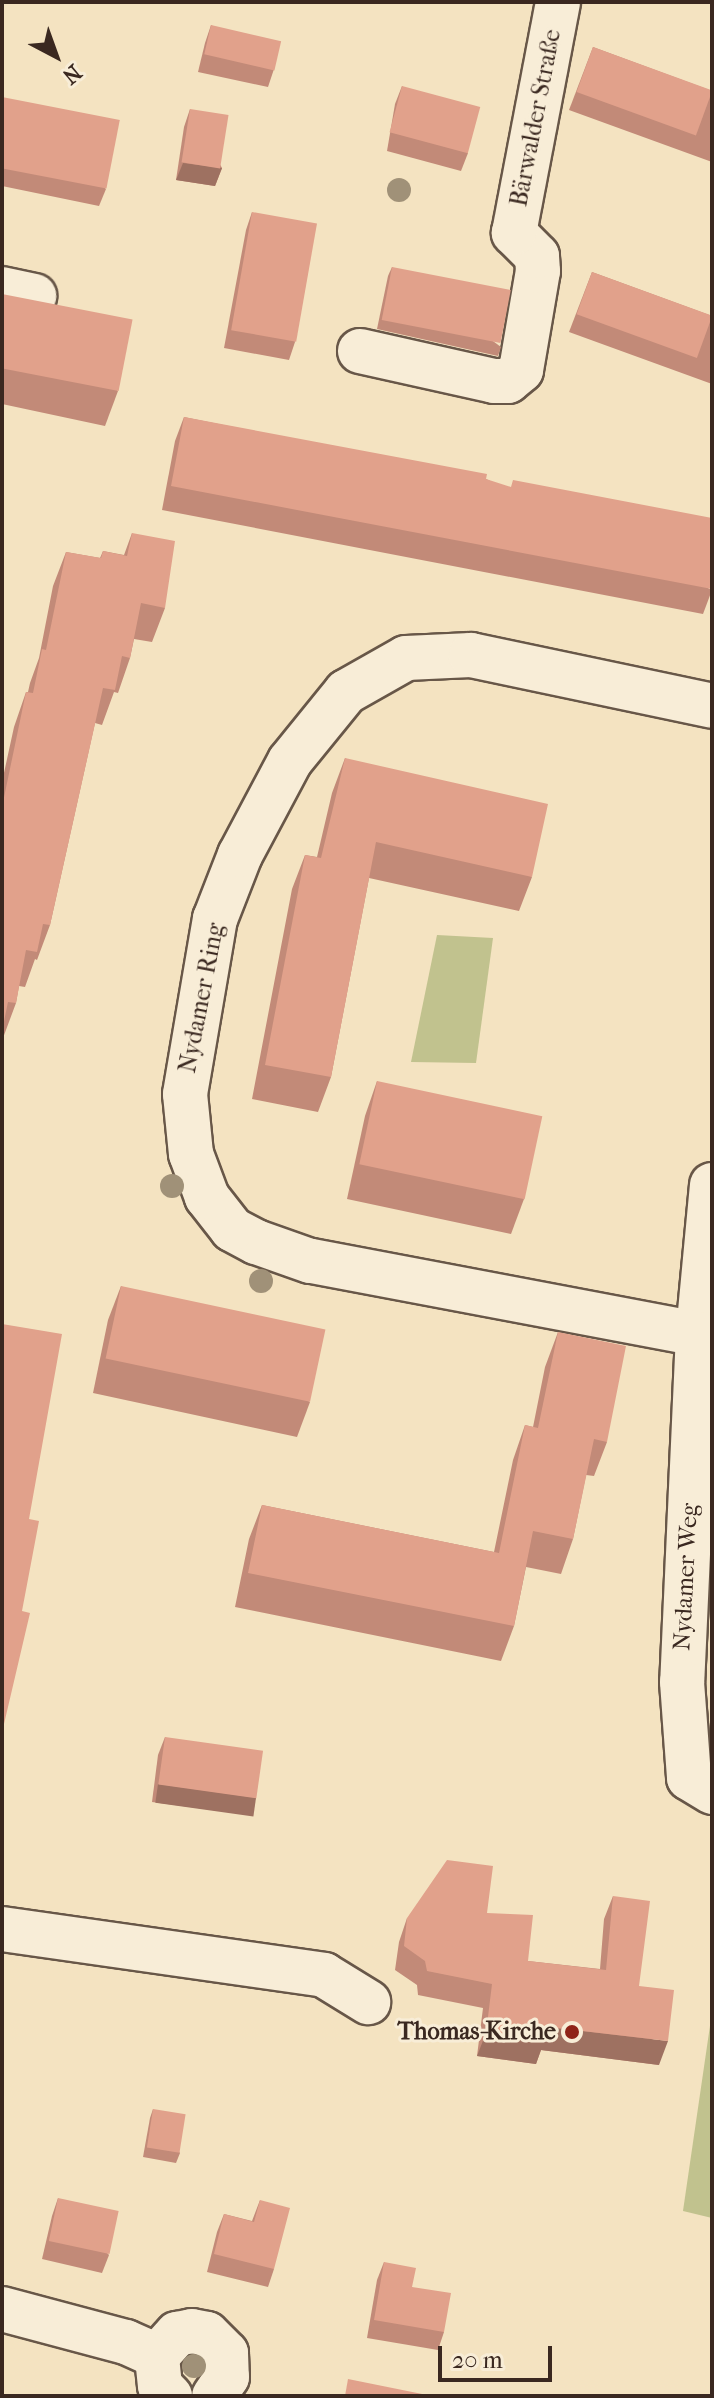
<!DOCTYPE html>
<meta charset="utf-8">
<style>
body{margin:0}
#map{position:relative;width:714px;height:2398px;overflow:hidden;background:#f4e3c1;font-family:"IM FELL French Canon",serif}
div>[style]{position:absolute}
.green>*{inset:0;background:#c1c28e}
.roads{filter:drop-shadow(2px 0 #685748) drop-shadow(-2px 0 #685748) drop-shadow(0 2px #685748) drop-shadow(0 -2px #685748)}
.minor>*{height:44px;margin:-22px;padding:0 22px;transform-origin:22px;border-radius:22px;background:#f8edd7}
.trees>*{width:24px;height:24px;margin:-12px;border-radius:50%;background:#a09178}
.wall>*{inset:0;background:#c28a78}
.shaded-wall>*{inset:0;background:#9e7161;transform-origin:0 0}
.building>*{inset:0;background:#e1a18b;transform-origin:0 0}
.dots>*{width:22px;height:22px;translate:-50% -50%;box-sizing:border-box;border:4px solid #f8edd7;border-radius:50%}
span{translate:-50% -50%;white-space:nowrap;text-align:center;line-height:1.15;-webkit-text-stroke:6px #f8edd7;paint-order:stroke}
.street-label{font-size:24px;color:#3a2820}
.poi-label{font-size:24px;color:#3a2820;font-weight:700}
.right{translate:-100% -50%;text-align:right}
.frame{position:absolute;inset:0;border:4px solid #3a2820;pointer-events:none}
.north{position:absolute;left:16px;top:16px;width:80px;height:80px;-webkit-text-stroke:6px #f8edd7;paint-order:stroke;rotate:139deg;font-size:22px;font-weight:700;line-height:32px;text-align:center;color:#3a2820}
.north::after{content:'';display:block;margin:auto;width:28px;height:36px;background:#3a2820;clip-path:polygon(50% 0,100% 100%,50% 72%,0 100%)}
.scale{position:absolute;left:438px;top:2346px;width:114px;height:36px;box-sizing:border-box;border:4px solid #3a2820;border-top:0;padding-left:10px;font-size:24px;line-height:28px;white-space:nowrap;color:#3a2820;-webkit-text-stroke:6px #f8edd7;paint-order:stroke}
</style>
<div id="map">
<div class="green">
<i style="clip-path:polygon(437px 935px,493px 938px,476px 1063px,411px 1062px)"></i>
<i style="clip-path:polygon(712px 2012px,712px 2218px,683px 2211px)"></i>
</div>
<div class="roads">
<div class="minor">
<i style="left:2px;top:289px;width:33px;rotate:12deg"></i>
<i style="left:360px;top:351px;width:137px;rotate:12.6deg"></i>
<i style="left:494px;top:381px;width:14px"></i>
<i style="left:508px;top:381px;width:17px;rotate:-40deg"></i>
<i style="left:521px;top:370px;width:100px;rotate:-80.3deg"></i>
<i style="left:538px;top:271px;width:15px;rotate:-94deg"></i>
<i style="left:537px;top:256px;width:33px;rotate:-135deg"></i>
<i style="left:514px;top:233px;width:235px;rotate:-79.2deg"></i>
<i style="left:712px;top:1185px;width:150px;rotate:95.4deg"></i>
<i style="left:698px;top:1334px;width:348px;rotate:92.6deg"></i>
<i style="left:682px;top:1682px;width:96px;rotate:85.8deg"></i>
<i style="left:689px;top:1778px;width:27px;rotate:31deg"></i>
<i style="left:698px;top:1334px;width:395px;rotate:-169.3deg"></i>
<i style="left:310px;top:1261px;width:57px;rotate:-160.6deg"></i>
<i style="left:256px;top:1242px;width:27px;rotate:-152deg"></i>
<i style="left:232px;top:1229px;width:41px;rotate:-128deg"></i>
<i style="left:207px;top:1197px;width:46px;rotate:-110.4deg"></i>
<i style="left:191px;top:1154px;width:60px;rotate:-95.7deg"></i>
<i style="left:185px;top:1094px;width:178px;rotate:-80.3deg"></i>
<i style="left:215px;top:919px;width:69px;rotate:-68.7deg"></i>
<i style="left:240px;top:855px;width:106px;rotate:-62deg"></i>
<i style="left:290px;top:761px;width:89px;rotate:-50.9deg"></i>
<i style="left:346px;top:692px;width:69px;rotate:-29.5deg"></i>
<i style="left:406px;top:658px;width:65px;rotate:-2.6deg"></i>
<i style="left:471px;top:655px;width:246px;rotate:11.9deg"></i>
<i style="left:2px;top:1929px;width:325px;rotate:8.1deg"></i>
<i style="left:324px;top:1975px;width:52px;rotate:31.5deg"></i>
<i style="left:2px;top:2309px;width:128px;rotate:14.9deg"></i>
<i style="left:126px;top:2342px;width:34px;rotate:24deg"></i>
<i style="left:170px;top:2396px;width:14px;rotate:-135deg"></i>
<i style="left:160px;top:2386px;width:30px;rotate:-96deg"></i>
<i style="left:157px;top:2356px;width:30px;rotate:-48deg"></i>
<i style="left:177px;top:2334px;width:15px;rotate:-11deg"></i>
<i style="left:192px;top:2331px;width:15px;rotate:11deg"></i>
<i style="left:207px;top:2334px;width:27px;rotate:45deg"></i>
<i style="left:226px;top:2353px;width:24px;rotate:88deg"></i>
<i style="left:227px;top:2377px;width:23px;rotate:124deg"></i>
</div>
</div>
<div class="trees">
<i style="left:399px;top:190px"></i>
<i style="left:172px;top:1186px"></i>
<i style="left:261px;top:1281px"></i>
<i style="left:194px;top:2366px"></i>
</div>
<div class="wall">
<i style="clip-path:polygon(211px 25px,274px 69px,268px 87px,198px 72px,205px 43px)"></i>
<i style="clip-path:polygon(593px 47px,712px 91px,712px 162px,569px 110px)"></i>
<i style="clip-path:polygon(402px 86px,468px 153px,461px 171px,387px 151px,395px 104px)"></i>
<i style="clip-path:polygon(2px 97px,106px 189px,99px 206px,2px 186px)"></i>
<i style="clip-path:polygon(190px 109px,222px 168px,215px 186px,176px 180px,184px 127px)"></i>
<i style="clip-path:polygon(252px 212px,295px 342px,289px 360px,224px 348px,246px 230px)"></i>
<i style="clip-path:polygon(392px 267px,501px 347px,498px 356px,377px 329px,388px 276px)"></i>
<i style="clip-path:polygon(592px 272px,712px 316px,712px 384px,569px 332px)"></i>
<i style="clip-path:polygon(2px 294px,118px 391px,105px 426px,2px 404px)"></i>
<i style="clip-path:polygon(184px 417px,486px 479px,712px 590px,703px 614px,162px 510px,175px 441px)"></i>
<i style="clip-path:polygon(132px 533px,165px 608px,152px 642px,134px 639px,130px 658px,118px 693px,114px 692px,102px 725px,95px 723px,50px 925px,37px 960px,35px 959px,25px 987px,19px 986px,16px 1003px,3px 1038px,2px 1038px,2px 782px,14px 727px,26px 692px,28px 692px,30px 683px,39px 658px,53px 586px,66px 552px,100px 558px,103px 551px,124px 555px)"></i>
<i style="clip-path:polygon(345px 758px,532px 877px,519px 911px,369px 878px,331px 1077px,318px 1112px,252px 1099px,292px 889px,305px 855px,317px 857px,332px 793px)"></i>
<i style="clip-path:polygon(377px 1081px,524px 1199px,511px 1234px,347px 1199px,365px 1116px)"></i>
<i style="clip-path:polygon(121px 1286px,310px 1402px,297px 1437px,93px 1393px,108px 1320px)"></i>
<i style="clip-path:polygon(558px 1332px,607px 1442px,594px 1476px,586px 1475px,573px 1539px,561px 1574px,526px 1567px,514px 1626px,501px 1661px,235px 1607px,249px 1539px,262px 1505px,494px 1552px,513px 1460px,525px 1425px,533px 1427px,545px 1367px)"></i>
<i style="clip-path:polygon(165px 1737px,256px 1797px,250px 1815px,152px 1802px,158px 1755px)"></i>
<i style="clip-path:polygon(613px 1896px,639px 1986px,659px 2065px,541px 2050px,536px 2064px,477px 2056px,483px 2008px,418px 1995px,417px 1985px,395px 1970px,399px 1942px,407px 1918px,487px 1913px,528px 1961px,600px 1969px,604px 1919px)"></i>
<i style="clip-path:polygon(153px 2109px,180px 2153px,176px 2163px,143px 2157px,150px 2118px)"></i>
<i style="clip-path:polygon(58px 2198px,109px 2255px,102px 2273px,42px 2259px,52px 2216px)"></i>
<i style="clip-path:polygon(260px 2200px,274px 2269px,268px 2287px,207px 2272px,217px 2232px,224px 2214px,252px 2221px)"></i>
<i style="clip-path:polygon(384px 2262px,412px 2287px,444px 2332px,438px 2350px,367px 2338px,377px 2280px)"></i>
</div>
<div class="shaded-wall">
<i style="clip-path:polygon(183px 163px,222px 168px,215px 186px,176px 180px)"></i>
<i style="left:158px;top:1784px;width:99px;height:19px;rotate:8deg"></i>
<i style="clip-path:polygon(548px 2027px,668px 2041px,659px 2065px,541px 2050px,536px 2064px,477px 2056px,486px 2033px)"></i>
</div>
<div class="building">
<i style="left:211px;top:25px;width:72px;height:30px;rotate:13deg"></i>
<i style="left:593px;top:47px;width:127px;height:48px;rotate:20deg"></i>
<i style="left:402px;top:86px;width:81px;height:48px;rotate:15deg"></i>
<i style="left:2px;top:97px;width:120px;height:70px;rotate:11deg"></i>
<i style="left:190px;top:109px;width:39px;height:54px;rotate:9deg"></i>
<i style="left:252px;top:212px;width:66px;height:120px;rotate:10deg"></i>
<i style="left:392px;top:267px;width:121px;height:54px;rotate:11deg"></i>
<i style="left:592px;top:272px;width:128px;height:45px;rotate:20deg"></i>
<i style="left:2px;top:294px;width:133px;height:73px;rotate:11deg"></i>
<i style="clip-path:polygon(184px 417px,487px 474px,486px 479px,511px 487px,513px 480px,712px 518px,712px 589px,171px 486px)"></i>
<i style="clip-path:polygon(132px 533px,175px 541px,165px 608px,141px 603px,130px 658px,122px 656px,115px 690px,103px 688px,50px 925px,43px 924px,37px 952px,26px 950px,16px 1003px,8px 1002px,2px 1031px,2px 807px,26px 692px,33px 693px,42px 649px,46px 650px,66px 552px,101px 558px,103px 551px,127px 556px)"></i>
<i style="clip-path:polygon(345px 758px,548px 804px,532px 877px,376px 842px,331px 1077px,265px 1065px,305px 855px,321px 858px)"></i>
<i style="left:377px;top:1081px;width:169px;height:85px;rotate:12deg"></i>
<i style="left:121px;top:1286px;width:209px;height:74px;rotate:12deg"></i>
<i style="clip-path:polygon(2px 1324px,62px 1334px,29px 1519px,39px 1521px,22px 1611px,30px 1613px,4px 1724px,2px 1724px)"></i>
<i style="clip-path:polygon(558px 1332px,626px 1346px,607px 1442px,594px 1439px,573px 1539px,533px 1531px,514px 1626px,248px 1573px,262px 1505px,499px 1553px,525px 1425px,538px 1428px)"></i>
<i style="left:165px;top:1737px;width:99px;height:48px;rotate:8deg"></i>
<i style="clip-path:polygon(447px 1860px,493px 1866px,487px 1913px,533px 1915px,528px 1961px,606px 1970px,613px 1896px,650px 1901px,639px 1986px,674px 1990px,668px 2041px,548px 2027px,545px 2041px,486px 2033px,492px 1984px,427px 1971px,425px 1961px,404px 1946px,407px 1918px)"></i>
<i style="left:153px;top:2109px;width:33px;height:39px;rotate:9deg"></i>
<i style="left:58px;top:2198px;width:62px;height:44px;rotate:12deg"></i>
<i style="clip-path:polygon(260px 2200px,290px 2208px,274px 2269px,214px 2254px,224px 2214px,254px 2222px)"></i>
<i style="clip-path:polygon(384px 2262px,416px 2268px,412px 2287px,451px 2293px,444px 2332px,374px 2320px)"></i>
<i style="clip-path:polygon(348px 2379px,432px 2396px,345px 2396px)"></i>
</div>
<div class="dots">
<i style="left:572px;top:2032px;background:#8f2418"></i>
</div>
<div class="street-label">
<span style="left:536px;top:118px;rotate:-79deg">Bärwalder Straße</span>
<span style="left:202px;top:998px;rotate:-79deg">Nydamer Ring</span>
<span style="left:686px;top:1577px;rotate:-87deg">Nydamer Weg</span>
</div>
<div class="poi-label">
<span class="right" style="left:556px;top:2032px">Thomas-Kirche</span>
</div>
<div class="frame"></div>
<div class="north">N</div>
<div class="scale">20 m</div>
</div>
